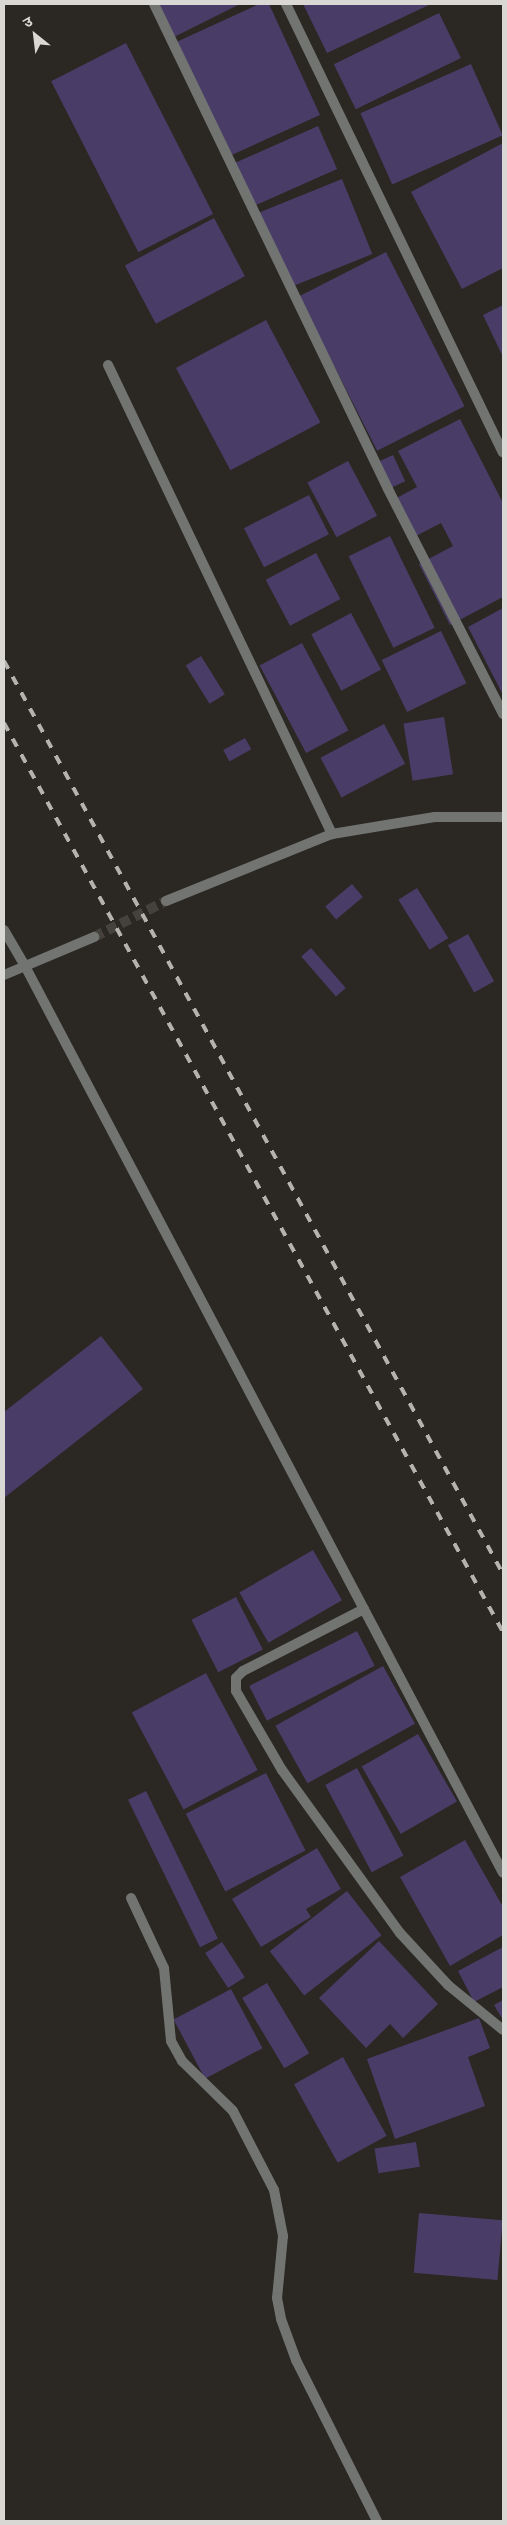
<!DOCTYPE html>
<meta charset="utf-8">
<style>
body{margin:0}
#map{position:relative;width:507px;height:2525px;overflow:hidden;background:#2b2722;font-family:"PT Sans Narrow","Noto Sans Devanagari",sans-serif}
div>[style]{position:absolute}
.building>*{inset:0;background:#493d67;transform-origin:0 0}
.tertiary-tunnel>*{height:10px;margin-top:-5px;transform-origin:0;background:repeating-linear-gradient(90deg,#45423d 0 10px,transparent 0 15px)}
.service>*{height:10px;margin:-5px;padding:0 5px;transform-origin:5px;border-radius:5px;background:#717471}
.minor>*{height:10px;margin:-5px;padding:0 5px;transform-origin:5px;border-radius:5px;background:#717471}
.tertiary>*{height:10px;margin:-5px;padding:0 5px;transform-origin:5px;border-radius:5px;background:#717471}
.rail>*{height:4px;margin-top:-2px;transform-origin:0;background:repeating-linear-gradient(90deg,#b5b3b0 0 9px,transparent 0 18px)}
span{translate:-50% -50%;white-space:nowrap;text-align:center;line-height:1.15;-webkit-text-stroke:4px #2b2722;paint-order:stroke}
.frame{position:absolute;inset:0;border:5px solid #dad8d5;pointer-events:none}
.north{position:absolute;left:10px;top:10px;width:50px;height:50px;-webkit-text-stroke:4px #2b2722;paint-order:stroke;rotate:331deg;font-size:14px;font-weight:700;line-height:20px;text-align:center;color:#dad8d5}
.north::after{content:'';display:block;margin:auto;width:18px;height:22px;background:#dad8d5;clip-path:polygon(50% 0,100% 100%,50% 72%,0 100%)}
</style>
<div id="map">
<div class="building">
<i style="clip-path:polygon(163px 4px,240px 4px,168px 40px,153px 9px)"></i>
<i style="clip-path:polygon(259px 4px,269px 4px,320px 115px,225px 158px,172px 44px)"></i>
<i style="clip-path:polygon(303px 4px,431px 4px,327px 53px)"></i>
<i style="left:439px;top:13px;width:50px;height:117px;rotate:64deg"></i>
<i style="left:126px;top:43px;width:192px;height:84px;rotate:63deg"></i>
<i style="left:471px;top:64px;width:78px;height:121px;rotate:66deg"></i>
<i style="left:318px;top:126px;width:47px;height:93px;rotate:66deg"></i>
<i style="clip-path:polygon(503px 143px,503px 268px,462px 289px,411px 192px)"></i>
<i style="left:342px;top:179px;width:81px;height:92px;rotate:68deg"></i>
<i style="left:214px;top:218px;width:66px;height:101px;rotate:62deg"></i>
<i style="left:386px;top:252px;width:173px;height:98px;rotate:63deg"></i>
<i style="clip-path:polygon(503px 305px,503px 357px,483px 315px)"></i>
<i style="left:266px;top:320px;width:116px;height:102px;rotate:62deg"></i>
<i style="clip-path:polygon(460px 419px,503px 503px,503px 597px,450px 625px,419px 564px,453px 546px,441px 523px,412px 538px,393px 500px,417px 487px,398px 451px)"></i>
<i style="left:393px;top:455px;width:29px;height:15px;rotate:65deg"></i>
<i style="left:348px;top:461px;width:62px;height:46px;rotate:62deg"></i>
<i style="left:309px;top:495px;width:44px;height:73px;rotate:63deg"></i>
<i style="left:390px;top:536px;width:102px;height:46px;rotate:64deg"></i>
<i style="left:316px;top:553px;width:52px;height:57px;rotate:62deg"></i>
<i style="clip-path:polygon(503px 608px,503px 695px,468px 627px)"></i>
<i style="left:351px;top:613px;width:64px;height:45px;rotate:62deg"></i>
<i style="left:441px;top:631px;width:58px;height:66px;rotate:64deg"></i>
<i style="left:302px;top:643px;width:99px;height:48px;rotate:62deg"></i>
<i style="left:201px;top:656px;width:45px;height:18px;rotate:58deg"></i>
<i style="left:444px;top:717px;width:58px;height:41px;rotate:81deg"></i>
<i style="left:384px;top:724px;width:45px;height:72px;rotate:62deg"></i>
<i style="left:245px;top:738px;width:13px;height:25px;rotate:61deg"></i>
<i style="left:352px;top:884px;width:17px;height:35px;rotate:50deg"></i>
<i style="left:417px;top:888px;width:59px;height:22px;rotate:58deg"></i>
<i style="left:468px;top:934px;width:54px;height:23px;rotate:61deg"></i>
<i style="left:311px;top:948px;width:53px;height:13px;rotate:49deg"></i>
<i style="clip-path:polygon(101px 1336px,143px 1389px,4px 1498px,4px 1412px)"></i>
<i style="left:313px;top:1550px;width:58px;height:85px;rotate:60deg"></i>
<i style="left:236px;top:1597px;width:59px;height:50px;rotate:63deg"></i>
<i style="left:357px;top:1631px;width:39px;height:121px;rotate:63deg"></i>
<i style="left:383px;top:1666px;width:66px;height:123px;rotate:61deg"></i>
<i style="left:206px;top:1673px;width:110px;height:84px;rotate:62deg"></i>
<i style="left:418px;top:1734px;width:78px;height:65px;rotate:60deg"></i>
<i style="left:357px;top:1768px;width:99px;height:36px;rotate:62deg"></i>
<i style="left:266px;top:1773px;width:87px;height:90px;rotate:63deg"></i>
<i style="left:146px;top:1791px;width:164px;height:20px;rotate:64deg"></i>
<i style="clip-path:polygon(465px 1840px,503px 1907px,503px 1935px,450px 1966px,400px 1877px)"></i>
<i style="clip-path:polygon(317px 1848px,341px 1889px,306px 1909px,311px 1917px,261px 1947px,232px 1899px)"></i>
<i style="left:347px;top:1891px;width:56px;height:98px;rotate:52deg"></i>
<i style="clip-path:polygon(379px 1941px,438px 2004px,403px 2038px,390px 2024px,366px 2048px,319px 1998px)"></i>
<i style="left:222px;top:1942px;width:42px;height:20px;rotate:57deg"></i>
<i style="clip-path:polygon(503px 1947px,503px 1987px,474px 2002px,458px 1971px)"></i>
<i style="left:267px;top:1983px;width:82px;height:29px;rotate:59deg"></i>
<i style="left:231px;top:1989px;width:67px;height:65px;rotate:62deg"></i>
<i style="clip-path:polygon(503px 2000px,503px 2020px,494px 2005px)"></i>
<i style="clip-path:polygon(479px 2018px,490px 2048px,468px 2057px,485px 2106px,395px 2139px,367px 2059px)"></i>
<i style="left:343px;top:2057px;width:90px;height:56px;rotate:61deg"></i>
<i style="left:416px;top:2142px;width:25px;height:42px;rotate:81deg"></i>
<i style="left:419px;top:2213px;width:84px;height:60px;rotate:5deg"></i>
</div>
<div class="tertiary-tunnel">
<i style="left:94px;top:937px;width:80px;rotate:-26.6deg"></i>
</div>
<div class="service">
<i style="left:25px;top:966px;width:1025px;rotate:62.21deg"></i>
<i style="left:364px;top:1609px;width:136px;rotate:152.9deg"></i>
<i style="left:243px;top:1671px;width:10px;rotate:135deg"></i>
<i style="left:236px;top:1678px;width:13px;rotate:90deg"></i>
<i style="left:236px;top:1691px;width:91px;rotate:59.8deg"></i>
<i style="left:282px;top:1770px;width:201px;rotate:54.1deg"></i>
<i style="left:400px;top:1933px;width:71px;rotate:47.3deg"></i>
<i style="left:448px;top:1985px;width:71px;rotate:39.3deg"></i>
<i style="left:131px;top:1898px;width:77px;rotate:64.8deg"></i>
<i style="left:164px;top:1968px;width:73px;rotate:84.5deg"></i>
<i style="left:171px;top:2041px;width:23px;rotate:61deg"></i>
<i style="left:182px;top:2061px;width:71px;rotate:44.4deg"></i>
<i style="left:233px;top:2111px;width:89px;rotate:62.6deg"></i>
<i style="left:274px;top:2190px;width:47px;rotate:78.9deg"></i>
<i style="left:283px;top:2236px;width:62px;rotate:95.5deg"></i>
<i style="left:277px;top:2298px;width:21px;rotate:79deg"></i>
<i style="left:281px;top:2319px;width:44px;rotate:69.9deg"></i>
<i style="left:296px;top:2360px;width:180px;rotate:63.3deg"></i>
</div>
<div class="minor">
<i style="left:154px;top:4px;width:538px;rotate:64.24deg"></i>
<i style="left:388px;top:489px;width:253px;rotate:62.9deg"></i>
<i style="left:286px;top:4px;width:498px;rotate:64.2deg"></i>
<i style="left:108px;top:365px;width:520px;rotate:64.47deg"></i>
<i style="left:4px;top:930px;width:42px;rotate:59.7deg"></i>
</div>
<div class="tertiary">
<i style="left:166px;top:901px;width:179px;rotate:-22deg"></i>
<i style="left:332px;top:834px;width:104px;rotate:-9.4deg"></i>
<i style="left:435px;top:817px;width:68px"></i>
<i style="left:4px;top:975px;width:98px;rotate:-22.9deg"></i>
</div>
<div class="rail">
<i style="left:4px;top:661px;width:1040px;rotate:61.34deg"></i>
<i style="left:4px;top:723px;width:1037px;rotate:61.24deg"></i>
</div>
<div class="frame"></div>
<div class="north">उ</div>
</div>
